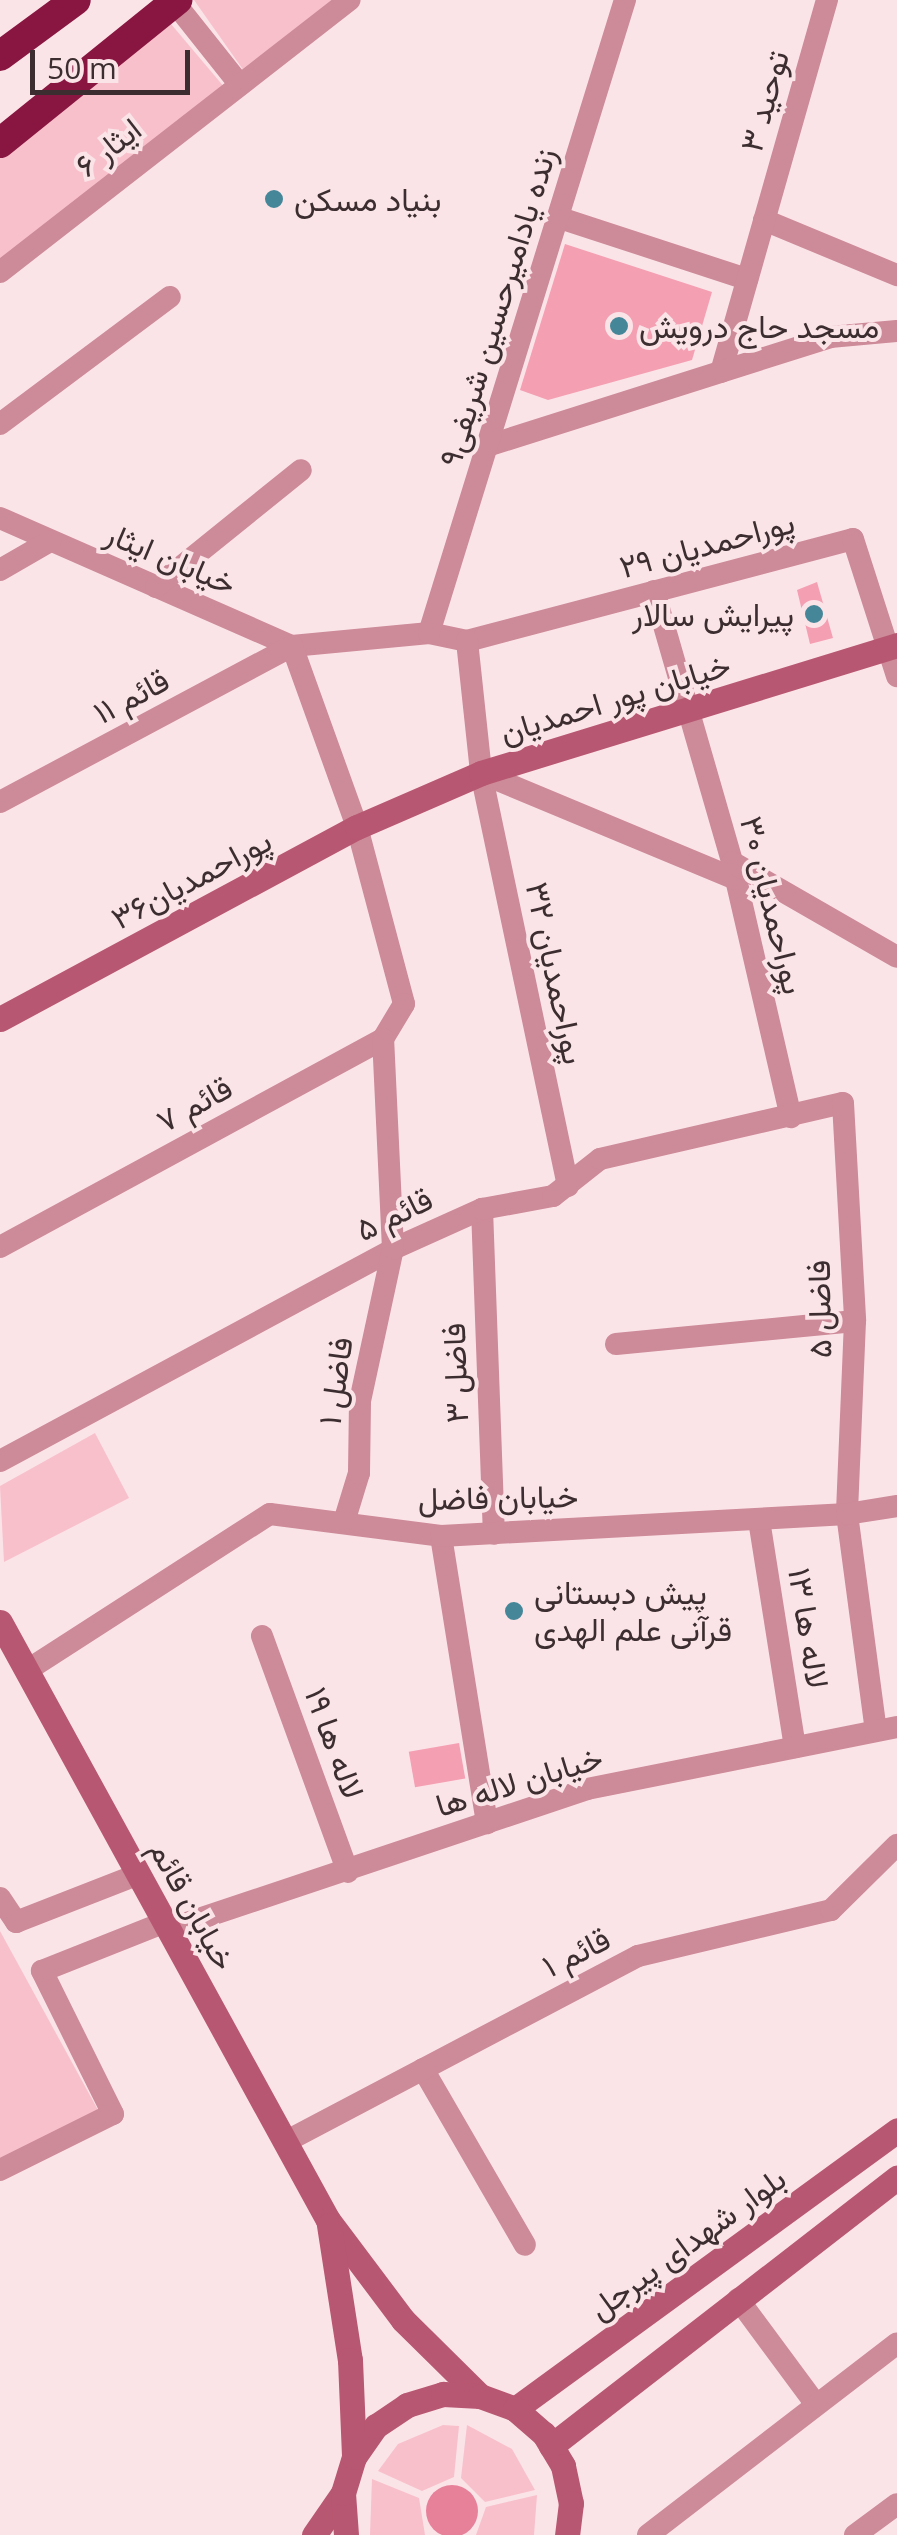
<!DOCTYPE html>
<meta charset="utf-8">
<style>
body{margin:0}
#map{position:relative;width:897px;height:2535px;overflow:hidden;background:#fbe4e8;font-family:"Open Sans",Vazirmatn,sans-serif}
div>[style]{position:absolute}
.green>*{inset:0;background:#f8c0cb}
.water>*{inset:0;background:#e7819a}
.round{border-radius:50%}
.building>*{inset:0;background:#f49fb2;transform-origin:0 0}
.street>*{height:22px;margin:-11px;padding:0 11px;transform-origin:11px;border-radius:11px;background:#cd8a98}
.secondary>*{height:25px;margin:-12.5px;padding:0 12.5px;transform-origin:12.5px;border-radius:12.5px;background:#b85771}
.highway>*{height:30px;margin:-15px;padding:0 15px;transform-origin:15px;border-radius:15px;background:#891641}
.dots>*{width:28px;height:28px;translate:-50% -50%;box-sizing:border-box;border:5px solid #fbe4e8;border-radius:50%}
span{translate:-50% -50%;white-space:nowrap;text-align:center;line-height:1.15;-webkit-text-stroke:8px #fbe4e8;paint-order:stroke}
.street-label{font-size:32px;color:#3c2e30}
.poi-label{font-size:32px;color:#3c2e30}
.left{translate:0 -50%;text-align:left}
.right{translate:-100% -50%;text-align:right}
.scale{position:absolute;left:30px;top:50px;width:160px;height:45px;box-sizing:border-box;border:5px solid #3c2e30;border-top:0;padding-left:12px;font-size:30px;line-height:35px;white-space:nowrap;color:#3c2e30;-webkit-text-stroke:8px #fbe4e8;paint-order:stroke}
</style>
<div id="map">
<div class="green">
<i style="clip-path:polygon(194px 0,335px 0,244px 71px)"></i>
<i style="clip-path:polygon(171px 24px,225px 88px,0 261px,0 149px)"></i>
<i style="clip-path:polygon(95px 1433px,129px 1498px,4px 1562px,0 1486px)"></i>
<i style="clip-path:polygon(0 1931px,98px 2110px,0 2159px)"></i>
<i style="clip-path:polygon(443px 2425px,459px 2426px,454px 2477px,422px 2491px,378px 2471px,398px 2444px)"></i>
<i style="clip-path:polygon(467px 2425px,512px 2449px,535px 2490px,485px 2502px,461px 2478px)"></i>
<i style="clip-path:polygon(372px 2479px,419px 2498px,425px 2535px,370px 2535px)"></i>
<i style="clip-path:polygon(537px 2495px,534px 2535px,476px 2535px,486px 2507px)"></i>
</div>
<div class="water">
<i class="round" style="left:426px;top:2485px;width:52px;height:52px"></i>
</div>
<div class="building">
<i style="clip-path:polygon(565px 244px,712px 292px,692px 360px,548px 400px,520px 390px)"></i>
<i style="clip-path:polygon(817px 582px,833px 638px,810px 644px,797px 590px)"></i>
<i style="left:459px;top:1743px;width:36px;height:51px;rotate:80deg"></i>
</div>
<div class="street">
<i style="left:174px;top:2px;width:106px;rotate:51.5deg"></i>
<i style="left:560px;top:218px;width:197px;rotate:18.1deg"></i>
<i style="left:764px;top:220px;width:144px;rotate:22.5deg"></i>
<i style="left:0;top:272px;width:443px;rotate:-37.9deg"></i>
<i style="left:721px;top:372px;width:387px;rotate:-74.1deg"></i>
<i style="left:0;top:424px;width:212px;rotate:-36.8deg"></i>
<i style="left:487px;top:446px;width:360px;rotate:-17.6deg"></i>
<i style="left:830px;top:337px;width:67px;rotate:-5.1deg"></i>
<i style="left:0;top:518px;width:319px;rotate:23.7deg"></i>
<i style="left:292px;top:646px;width:138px;rotate:-5.4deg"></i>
<i style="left:429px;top:633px;width:39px;rotate:12deg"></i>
<i style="left:467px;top:641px;width:399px;rotate:-14.8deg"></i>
<i style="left:853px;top:539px;width:144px;rotate:72.2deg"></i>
<i style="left:0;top:570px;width:58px;rotate:-30.1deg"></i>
<i style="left:156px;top:587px;width:186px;rotate:-38.9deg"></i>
<i style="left:654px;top:591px;width:282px;rotate:73.9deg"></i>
<i style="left:732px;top:862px;width:262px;rotate:77deg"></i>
<i style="left:429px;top:633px;width:663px;rotate:-72.8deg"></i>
<i style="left:467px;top:641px;width:133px;rotate:83.9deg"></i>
<i style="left:481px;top:773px;width:422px;rotate:78.1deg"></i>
<i style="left:481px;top:773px;width:276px;rotate:22.6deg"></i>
<i style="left:0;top:802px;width:331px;rotate:-28.1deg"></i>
<i style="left:292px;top:646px;width:192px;rotate:70.2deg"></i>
<i style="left:357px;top:827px;width:183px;rotate:75.1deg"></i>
<i style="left:404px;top:1004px;width:41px;rotate:121deg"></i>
<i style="left:383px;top:1039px;width:436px;rotate:151.5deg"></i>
<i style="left:732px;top:862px;width:190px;rotate:29.9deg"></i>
<i style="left:482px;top:1209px;width:325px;rotate:87.9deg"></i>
<i style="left:616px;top:1344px;width:240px;rotate:-5.5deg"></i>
<i style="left:0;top:1461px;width:447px;rotate:-28.3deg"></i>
<i style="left:393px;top:1249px;width:98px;rotate:-24.2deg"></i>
<i style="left:482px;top:1209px;width:72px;rotate:-10.4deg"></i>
<i style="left:553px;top:1196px;width:60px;rotate:-38.2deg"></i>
<i style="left:600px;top:1159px;width:249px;rotate:-13deg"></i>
<i style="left:843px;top:1103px;width:218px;rotate:86.8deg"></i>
<i style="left:855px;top:1321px;width:193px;rotate:92.4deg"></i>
<i style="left:847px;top:1514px;width:218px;rotate:82.4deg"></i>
<i style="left:759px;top:1520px;width:230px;rotate:81deg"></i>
<i style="left:344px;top:1522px;width:51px;rotate:-73deg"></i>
<i style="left:359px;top:1473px;width:72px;rotate:-89.2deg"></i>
<i style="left:360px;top:1401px;width:156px;rotate:-77.8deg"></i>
<i style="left:393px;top:1249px;width:210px;rotate:-92.7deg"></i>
<i style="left:441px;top:1536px;width:291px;rotate:80.9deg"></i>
<i style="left:262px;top:1636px;width:251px;rotate:70deg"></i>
<i style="left:26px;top:1671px;width:290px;rotate:-32.8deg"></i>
<i style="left:270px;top:1514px;width:172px;rotate:7.3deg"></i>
<i style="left:441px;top:1536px;width:407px;rotate:-3.1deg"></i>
<i style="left:847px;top:1514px;width:51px;rotate:-9.1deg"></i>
<i style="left:0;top:1898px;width:29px;rotate:56deg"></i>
<i style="left:16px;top:1922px;width:132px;rotate:-21.3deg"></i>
<i style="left:169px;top:1929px;width:441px;rotate:-18.5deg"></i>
<i style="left:587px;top:1789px;width:316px;rotate:-11.3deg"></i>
<i style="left:423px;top:2069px;width:203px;rotate:59.9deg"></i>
<i style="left:285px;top:2142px;width:399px;rotate:-27.8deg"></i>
<i style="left:638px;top:1956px;width:198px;rotate:-13.4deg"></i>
<i style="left:831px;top:1910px;width:93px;rotate:-44.6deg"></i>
<i style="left:0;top:2170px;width:126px;rotate:-26.4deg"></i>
<i style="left:113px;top:2114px;width:160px;rotate:-116.4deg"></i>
<i style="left:42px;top:1971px;width:132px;rotate:-21.7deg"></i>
<i style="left:738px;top:2299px;width:129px;rotate:53.5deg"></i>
<i style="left:648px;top:2535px;width:314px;rotate:-37.6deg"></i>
<i style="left:855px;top:2535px;width:52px;rotate:-36.4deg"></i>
</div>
<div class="secondary">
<i style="left:0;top:1019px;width:405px;rotate:-28.3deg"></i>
<i style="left:357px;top:827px;width:135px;rotate:-23.5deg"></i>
<i style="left:481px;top:773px;width:435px;rotate:-17.1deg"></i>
<i style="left:0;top:1622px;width:682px;rotate:61.26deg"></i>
<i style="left:328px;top:2220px;width:125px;rotate:53.1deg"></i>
<i style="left:403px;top:2320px;width:108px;rotate:44.6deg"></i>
<i style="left:329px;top:2225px;width:137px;rotate:81.2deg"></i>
<i style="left:350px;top:2360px;width:97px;rotate:87.6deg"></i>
<i style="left:515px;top:2409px;width:473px;rotate:-36.1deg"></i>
<i style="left:551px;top:2446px;width:438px;rotate:-37.8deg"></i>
<i style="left:314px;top:2535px;width:51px;rotate:-55.4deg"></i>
<i style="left:346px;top:2535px;width:42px;rotate:-94.1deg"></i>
<i style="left:343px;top:2493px;width:38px;rotate:-73deg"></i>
<i style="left:354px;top:2457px;width:38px;rotate:-55deg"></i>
<i style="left:376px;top:2426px;width:37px;rotate:-34deg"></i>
<i style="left:407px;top:2405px;width:38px;rotate:-17deg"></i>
<i style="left:443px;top:2394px;width:37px;rotate:3deg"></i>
<i style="left:480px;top:2396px;width:37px;rotate:20deg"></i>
<i style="left:515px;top:2409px;width:38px;rotate:41deg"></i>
<i style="left:544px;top:2434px;width:37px;rotate:59deg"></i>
<i style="left:563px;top:2466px;width:38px;rotate:78deg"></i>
<i style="left:571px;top:2503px;width:32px;rotate:97deg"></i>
</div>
<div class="highway">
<i style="left:0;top:56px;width:94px;rotate:-36.4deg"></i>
<i style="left:0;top:143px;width:228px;rotate:-38.9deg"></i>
</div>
<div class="dots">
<i style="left:274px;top:199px;background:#458798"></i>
<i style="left:619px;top:326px;background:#458798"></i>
<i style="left:814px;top:614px;background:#458798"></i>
<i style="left:514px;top:1611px;background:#458798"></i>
</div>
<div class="street-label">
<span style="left:764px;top:101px;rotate:-74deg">توحید ۳</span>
<span style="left:108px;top:147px;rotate:-38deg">ایثار ۶</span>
<span style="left:497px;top:307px;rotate:-73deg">زنده یادامیرحسین شریفی۹</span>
<span style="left:707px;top:544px;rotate:-15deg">پوراحمدیان ۲۹</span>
<span style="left:171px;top:558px;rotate:23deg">خیابان ایثار</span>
<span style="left:131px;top:696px;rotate:-28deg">قائم ۱۱</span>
<span style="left:615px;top:698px;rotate:-17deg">خیابان پور احمدیان</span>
<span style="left:191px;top:879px;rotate:-28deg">پوراحمدیان۳۶</span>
<span style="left:773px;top:905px;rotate:76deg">پوراحمدیان ۳۰</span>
<span style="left:556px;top:973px;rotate:78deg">پوراحمدیان ۳۲</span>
<span style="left:194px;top:1104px;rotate:-29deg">قائم ۷</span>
<span style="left:394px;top:1214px;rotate:-26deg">قائم ۵</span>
<span style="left:819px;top:1309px;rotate:-91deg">فاضل ۵</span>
<span style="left:455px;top:1373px;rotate:-92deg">فاضل ۳</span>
<span style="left:335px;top:1381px;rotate:-82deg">فاضل ۱</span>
<span style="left:498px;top:1497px;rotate:-1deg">خیابان فاضل</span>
<span style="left:809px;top:1628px;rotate:81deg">لاله ها ۱۳</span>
<span style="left:335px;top:1743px;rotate:70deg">لاله ها ۱۹</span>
<span style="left:519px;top:1781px;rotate:-17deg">خیابان لاله ها</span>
<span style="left:193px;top:1905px;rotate:61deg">خیابان قائم</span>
<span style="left:576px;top:1952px;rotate:-27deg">قائم ۱</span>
<span style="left:687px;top:2243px;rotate:-36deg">بلوار شهدای پیرجل</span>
</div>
<div class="poi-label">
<span class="left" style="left:294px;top:199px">بنیاد مسکن</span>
<span class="left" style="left:639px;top:326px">مسجد حاج درویش</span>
<span class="right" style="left:794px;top:614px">پیرایش سالار</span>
<span class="left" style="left:534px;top:1611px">پیش دبستانی<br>قرآنی علم الهدی</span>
</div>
<div class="scale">50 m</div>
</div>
